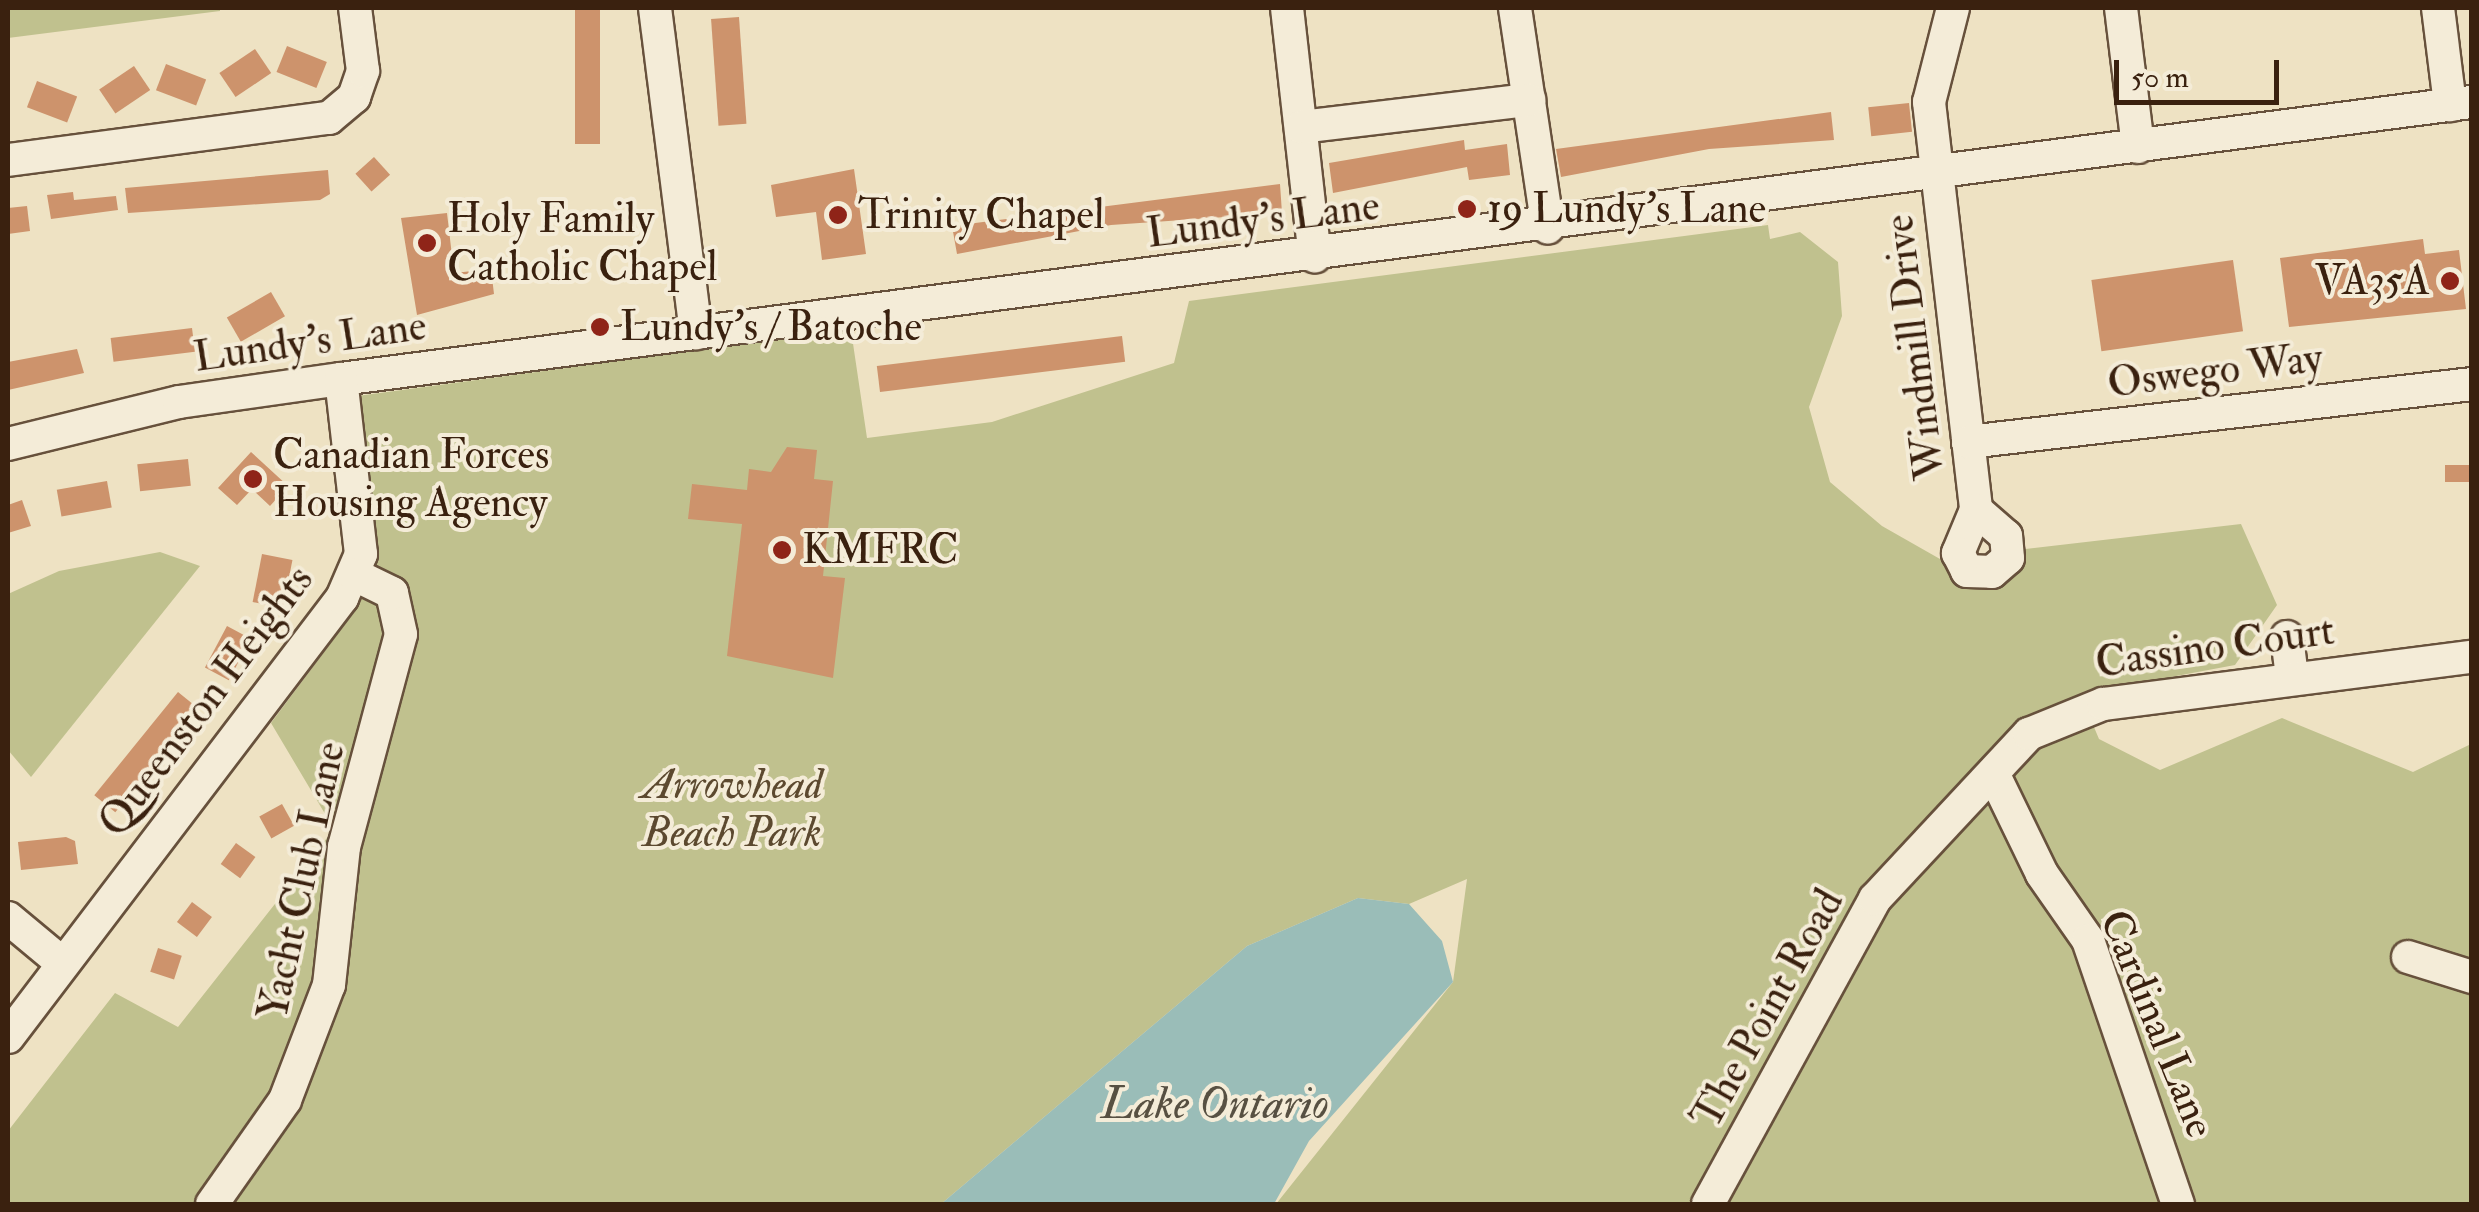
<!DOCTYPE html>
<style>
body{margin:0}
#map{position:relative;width:2479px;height:1212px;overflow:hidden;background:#eee2c3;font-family:"IM FELL Double Pica",serif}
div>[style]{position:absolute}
.green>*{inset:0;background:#c0c18e}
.water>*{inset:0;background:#9abdb8}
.building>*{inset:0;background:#cd936c;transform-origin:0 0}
.roads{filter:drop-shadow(2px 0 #67513c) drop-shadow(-2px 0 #67513c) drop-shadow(0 2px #67513c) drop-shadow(0 -2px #67513c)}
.minor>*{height:32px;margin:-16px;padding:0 16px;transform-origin:16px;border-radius:16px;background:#f4ecd8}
.dots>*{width:28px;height:28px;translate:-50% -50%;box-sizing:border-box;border:5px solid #f4ecd8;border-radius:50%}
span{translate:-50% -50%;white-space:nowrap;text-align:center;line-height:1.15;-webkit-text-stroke:8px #f4ecd8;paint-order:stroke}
.poi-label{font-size:42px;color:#3a210f}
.left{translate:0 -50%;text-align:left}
.right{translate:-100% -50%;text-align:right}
.street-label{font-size:42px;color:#3a210f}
.park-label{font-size:42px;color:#5c492f;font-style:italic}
.water-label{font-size:45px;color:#575042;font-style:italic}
.frame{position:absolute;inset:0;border:10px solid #3a210f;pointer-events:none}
.scale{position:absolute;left:2114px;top:60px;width:165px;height:45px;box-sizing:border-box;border:5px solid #3a210f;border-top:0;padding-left:12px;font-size:30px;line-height:35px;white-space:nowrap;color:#3a210f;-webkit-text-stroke:8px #f4ecd8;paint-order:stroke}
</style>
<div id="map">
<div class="green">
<i style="clip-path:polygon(8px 8px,220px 8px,220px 11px,8px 38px)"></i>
<i style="clip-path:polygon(1768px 225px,1770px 239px,1800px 232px,1838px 262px,1842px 316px,1809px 407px,1830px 482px,1882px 526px,1940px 559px,2241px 524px,2277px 605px,2235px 665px,2080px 694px,2099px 739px,2160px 770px,2282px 718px,2413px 772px,2471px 744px,2471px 1204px,1276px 1204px,1453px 982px,1467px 879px,1409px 904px,1358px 898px,1247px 946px,941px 1204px,8px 1204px,8px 1131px,115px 993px,178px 1027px,334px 829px,271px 723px,354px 612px,371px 553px,357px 396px,851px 330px,867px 438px,992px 422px,1174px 363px,1189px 301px)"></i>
<i style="clip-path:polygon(160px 552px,200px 566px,31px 777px,8px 750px,8px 594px,59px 571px)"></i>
</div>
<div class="water">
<i style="clip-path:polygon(1358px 898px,1409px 904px,1442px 941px,1453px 982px,1309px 1141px,1274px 1204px,941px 1204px,1247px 946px)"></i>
</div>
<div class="building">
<i style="left:575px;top:8px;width:25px;height:136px"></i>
<i style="left:739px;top:17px;width:107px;height:28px;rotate:86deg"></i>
<i style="left:287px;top:46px;width:43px;height:28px;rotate:22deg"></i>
<i style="left:255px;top:49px;width:29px;height:43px;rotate:56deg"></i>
<i style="left:166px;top:64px;width:43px;height:28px;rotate:21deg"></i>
<i style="left:134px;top:66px;width:29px;height:42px;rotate:56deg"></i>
<i style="left:37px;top:81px;width:43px;height:28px;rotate:21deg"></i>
<i style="left:1909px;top:103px;width:29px;height:41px;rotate:84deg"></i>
<i style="clip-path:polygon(1831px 112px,1834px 140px,1709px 149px,1561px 177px,1556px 149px)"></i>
<i style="clip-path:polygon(1464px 140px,1465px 150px,1507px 144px,1510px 175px,1469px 180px,1467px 167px,1333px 193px,1329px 163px)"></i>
<i style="left:374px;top:157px;width:24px;height:25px;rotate:48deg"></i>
<i style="clip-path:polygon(854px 169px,866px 254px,822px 260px,816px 212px,776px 217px,771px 185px)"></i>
<i style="clip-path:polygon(328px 170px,330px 194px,320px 200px,128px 213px,125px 188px)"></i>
<i style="clip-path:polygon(1280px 184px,1282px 213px,1111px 225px,957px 254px,952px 226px)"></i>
<i style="clip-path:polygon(73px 192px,74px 200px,116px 196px,118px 210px,51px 219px,47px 195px)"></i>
<i style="clip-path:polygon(27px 206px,30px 231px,8px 234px,8px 208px)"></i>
<i style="clip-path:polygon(447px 213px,454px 273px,491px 269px,494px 294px,417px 315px,401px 218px)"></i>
<i style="clip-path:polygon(2423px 239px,2425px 254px,2459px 250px,2466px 309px,2289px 327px,2280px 258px)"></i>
<i style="left:2233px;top:260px;width:72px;height:143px;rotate:82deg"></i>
<i style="left:271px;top:292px;width:28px;height:51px;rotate:60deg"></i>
<i style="left:192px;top:328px;width:24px;height:82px;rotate:83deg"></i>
<i style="left:1122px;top:336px;width:26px;height:247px;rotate:83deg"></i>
<i style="clip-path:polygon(77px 349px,84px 373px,8px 390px,8px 362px)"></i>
<i style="clip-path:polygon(787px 447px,817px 450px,814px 479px,833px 481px,823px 576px,845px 578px,833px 678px,727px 656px,742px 524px,688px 519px,692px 484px,747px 490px,749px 469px,771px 472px)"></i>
<i style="clip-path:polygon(251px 452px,288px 486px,270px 506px,252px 489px,237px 505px,218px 488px)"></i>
<i style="left:188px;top:459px;width:27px;height:51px;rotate:84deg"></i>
<i style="left:2472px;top:465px;width:17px;height:27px;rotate:90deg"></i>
<i style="left:107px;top:481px;width:27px;height:51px;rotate:80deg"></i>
<i style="clip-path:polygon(22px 500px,31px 526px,8px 533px,8px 505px)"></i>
<i style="left:262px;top:554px;width:31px;height:49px;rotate:11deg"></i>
<i style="left:227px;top:626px;width:27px;height:47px;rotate:28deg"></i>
<i style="left:178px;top:692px;width:27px;height:133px;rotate:39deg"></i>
<i style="left:282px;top:804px;width:25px;height:26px;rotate:61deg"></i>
<i style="clip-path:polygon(66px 837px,75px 841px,78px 864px,21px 870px,18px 842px)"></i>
<i style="left:236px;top:843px;width:24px;height:26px;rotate:36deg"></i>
<i style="left:192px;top:902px;width:25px;height:25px;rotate:37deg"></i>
<i style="left:158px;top:948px;width:25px;height:25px;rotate:18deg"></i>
</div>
<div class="roads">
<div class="minor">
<i style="left:655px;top:8px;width:328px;rotate:82.8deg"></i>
<i style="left:1287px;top:8px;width:250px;rotate:83.6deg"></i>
<i style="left:1515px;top:8px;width:222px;rotate:81.5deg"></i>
<i style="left:1953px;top:8px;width:97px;rotate:104.3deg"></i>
<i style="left:1929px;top:102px;width:411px;rotate:83.4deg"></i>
<i style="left:1976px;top:510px;width:47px;rotate:112.7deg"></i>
<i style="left:1958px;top:553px;width:20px;rotate:63deg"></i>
<i style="left:1967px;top:571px;width:25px;rotate:2deg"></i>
<i style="left:1992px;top:572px;width:21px;rotate:-41deg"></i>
<i style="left:2008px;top:558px;width:22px;rotate:-95deg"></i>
<i style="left:2006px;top:536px;width:40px;rotate:-139deg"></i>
<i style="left:2121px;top:8px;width:140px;rotate:83deg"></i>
<i style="left:2438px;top:8px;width:98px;rotate:82.9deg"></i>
<i style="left:1301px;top:127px;width:230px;rotate:-6.8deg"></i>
<i style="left:8px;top:160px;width:324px;rotate:-7.5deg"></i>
<i style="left:329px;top:118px;width:33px;rotate:-40deg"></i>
<i style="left:354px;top:97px;width:28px;rotate:-71deg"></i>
<i style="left:363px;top:71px;width:64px;rotate:-97.2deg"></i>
<i style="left:1968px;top:442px;width:507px;rotate:-6.56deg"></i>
<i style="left:8px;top:444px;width:176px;rotate:-13.8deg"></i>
<i style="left:179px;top:402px;width:164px;rotate:-8.1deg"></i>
<i style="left:341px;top:379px;width:2149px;rotate:-7.41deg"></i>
<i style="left:2287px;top:637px;width:40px;rotate:82.9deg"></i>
<i style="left:1993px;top:773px;width:112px;rotate:64.1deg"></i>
<i style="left:2042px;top:874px;width:80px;rotate:55.1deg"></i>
<i style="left:2088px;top:940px;width:279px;rotate:71.2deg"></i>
<i style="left:8px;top:918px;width:70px;rotate:39.8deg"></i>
<i style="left:2408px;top:957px;width:67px;rotate:17.4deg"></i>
<i style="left:8px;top:1037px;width:552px;rotate:-52.74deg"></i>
<i style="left:342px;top:598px;width:48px;rotate:-66.6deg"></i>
<i style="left:361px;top:554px;width:176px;rotate:-96.5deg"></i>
<i style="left:212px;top:1204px;width:127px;rotate:-54.9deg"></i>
<i style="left:285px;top:1100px;width:123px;rotate:-69.1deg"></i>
<i style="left:329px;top:985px;width:139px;rotate:-83.8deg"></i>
<i style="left:344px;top:847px;width:220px;rotate:-75deg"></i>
<i style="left:401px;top:634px;width:42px;rotate:-102.4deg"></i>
<i style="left:392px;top:593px;width:43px;rotate:-154deg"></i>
<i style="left:1708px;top:1204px;width:348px;rotate:-61.3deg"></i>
<i style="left:1875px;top:899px;width:226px;rotate:-47deg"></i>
<i style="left:2029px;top:734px;width:80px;rotate:-22.1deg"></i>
<i style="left:2103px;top:704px;width:372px;rotate:-7.3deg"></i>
</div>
</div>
<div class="dots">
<i style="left:1467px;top:209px;background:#8f2418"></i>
<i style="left:838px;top:215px;background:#8f2418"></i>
<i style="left:427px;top:243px;background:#8f2418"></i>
<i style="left:2450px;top:281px;background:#8f2418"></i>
<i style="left:600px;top:327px;background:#8f2418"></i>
<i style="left:253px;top:479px;background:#8f2418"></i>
<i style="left:782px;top:550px;background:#8f2418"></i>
</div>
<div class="poi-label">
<span class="left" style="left:1487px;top:209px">19 Lundy's Lane</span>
<span class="left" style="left:858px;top:215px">Trinity Chapel</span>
<span class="left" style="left:447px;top:243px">Holy Family<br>Catholic Chapel</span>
<span class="right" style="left:2430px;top:281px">VA35A</span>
<span class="left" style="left:620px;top:327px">Lundy's / Batoche</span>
<span class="left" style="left:273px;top:479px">Canadian Forces<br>Housing Agency</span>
<span class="left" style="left:802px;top:550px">KMFRC</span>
</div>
<div class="street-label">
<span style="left:1263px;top:220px;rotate:-7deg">Lundy's Lane</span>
<span style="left:310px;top:342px;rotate:-8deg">Lundy's Lane</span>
<span style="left:1915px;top:347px;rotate:-97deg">Windmill Drive</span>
<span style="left:2215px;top:371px;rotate:-7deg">Oswego Way</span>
<span style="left:2215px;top:647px;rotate:-8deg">Cassino Court</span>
<span style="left:206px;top:701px;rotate:-53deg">Queenston Heights</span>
<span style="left:302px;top:881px;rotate:-78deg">Yacht Club Lane</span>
<span style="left:1768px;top:1009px;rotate:-61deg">The Point Road</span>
<span style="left:2157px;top:1024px;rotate:68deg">Cardinal Lane</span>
</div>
<div class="park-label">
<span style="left:732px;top:809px">Arrowhead<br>Beach Park</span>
</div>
<div class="water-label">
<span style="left:1215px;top:1105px">Lake Ontario</span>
</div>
<div class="frame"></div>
<div class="scale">50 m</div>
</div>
